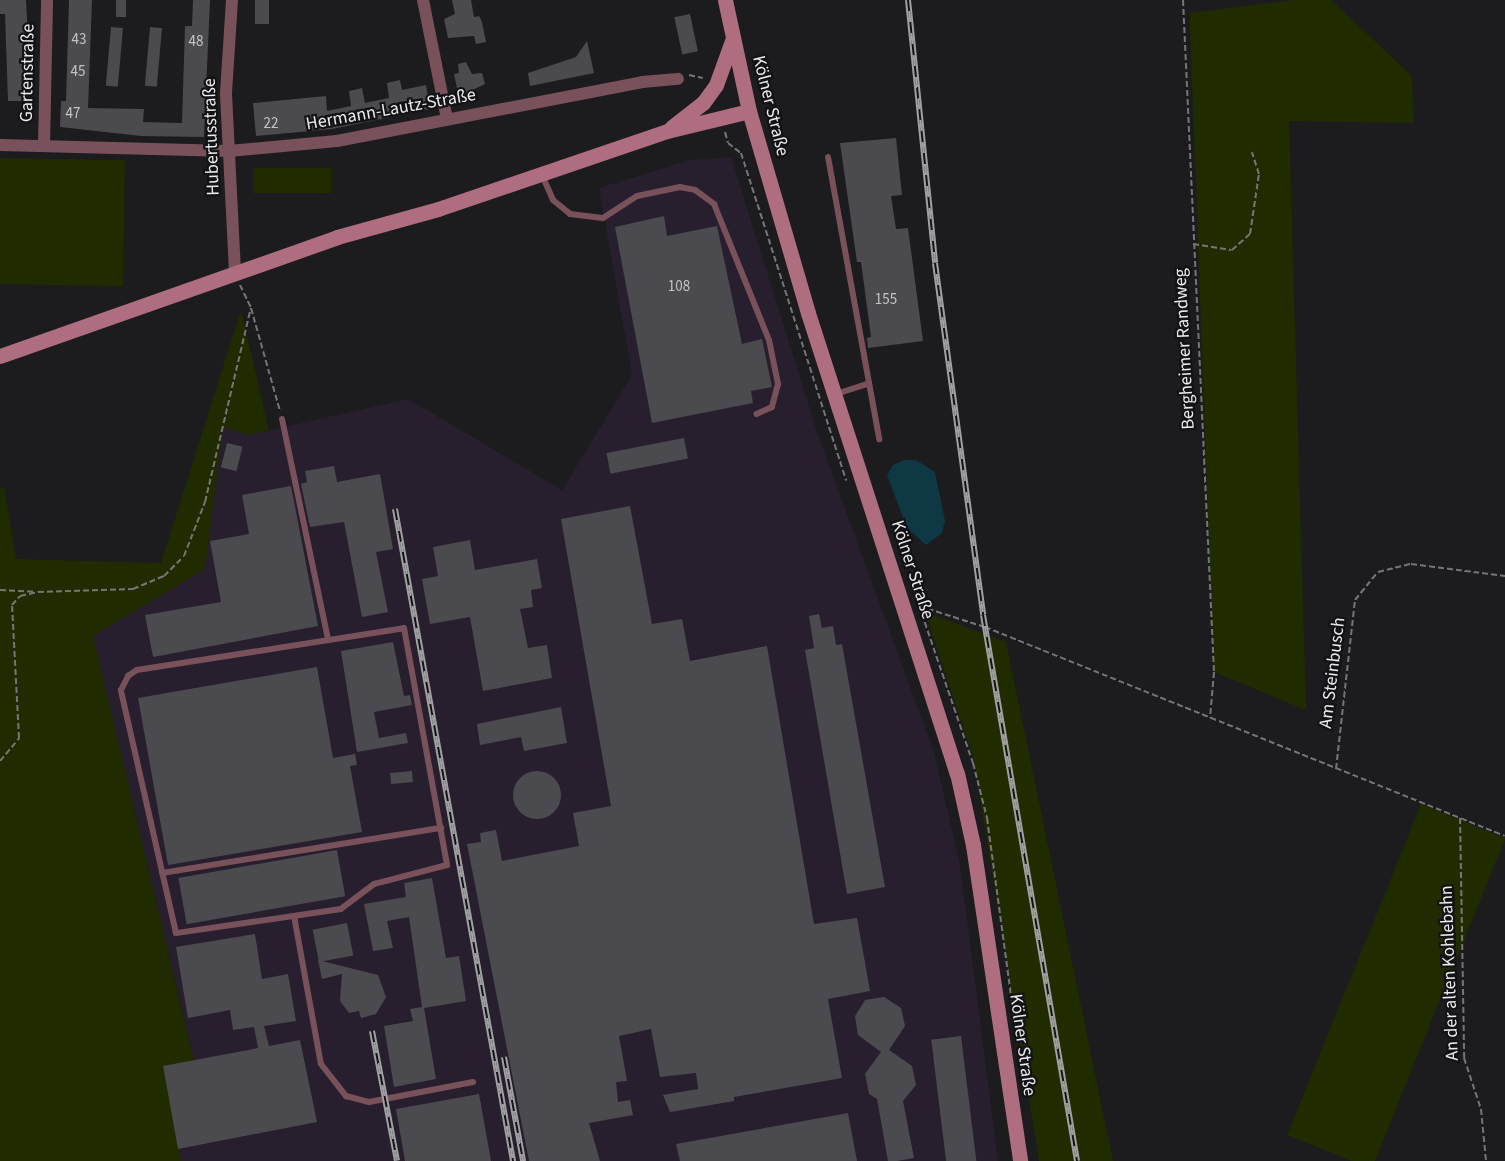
<!DOCTYPE html>
<meta charset="utf-8">
<style>
body{margin:0}
#map{position:relative;width:1505px;height:1161px;overflow:hidden;background:#1c1b1e;font-family:"Source Sans 3",sans-serif}
div>[style]{position:absolute}
.industrial>*{inset:0;background:#271f2d}
.green>*{inset:0;background:#202c00;transform-origin:0 0}
.water>*{inset:0;background:#0f3845}
.building>*{inset:0;background:#4b4a4e;transform-origin:0 0}
.round{border-radius:50%}
.path>*{height:2px;margin-top:-1px;transform-origin:0;background:repeating-linear-gradient(90deg,#757477 0 6px,transparent 0 9px)}
.service>*{height:6px;margin:-3px;padding:0 3px;transform-origin:3px;border-radius:3px;background:#79515b}
.minor>*{height:12px;margin:-6px;padding:0 6px;transform-origin:6px;border-radius:6px;background:#79515b}
.secondary>*{height:15px;margin:-7.5px;padding:0 7.5px;transform-origin:7.5px;border-radius:7.5px;background:#af6e80}
.rail>*{height:6px;margin-top:-3px;transform-origin:0;background:repeating-linear-gradient(90deg,#131215 0 11px,#a1a1a4 0 22px);box-sizing:border-box;border-block:2px solid #a1a1a4}
span{translate:-50% -50%;white-space:nowrap;text-align:center;line-height:1.15;-webkit-text-stroke:4.5px #131215;paint-order:stroke}
.number-label{font-size:15px;color:#c4c4c7}
.number-label span{-webkit-text-stroke-width:0}
.street-label{font-size:18px;color:#ececef}
</style>
<div id="map">
<div class="industrial">
<i style="clip-path:polygon(731px 157px,818px 435px,934px 752px,960px 865px,998px 1161px,181px 1161px,163px 1066px,194px 1060px,93px 636px,205px 569px,223px 426px,248px 435px,408px 399px,562px 490px,632px 375px,599px 188px,690px 160px)"></i>
</div>
<div class="green">
<i style="clip-path:polygon(1294px 0,1331px 0,1412px 76px,1414px 123px,1289px 121px,1306px 710px,1214px 672px,1190px 30px,1190px 13px)"></i>
<i style="left:0;top:158px;width:125px;height:126px;rotate:1deg"></i>
<i style="left:253px;top:168px;width:78px;height:25px"></i>
<i style="clip-path:polygon(241px 310px,269px 430px,248px 435px,223px 427px,205px 569px,93px 636px,194px 1061px,163px 1067px,181px 1161px,0 1161px,0 488px,4px 487px,16px 559px,161px 563px)"></i>
<i style="clip-path:polygon(925px 612px,1006px 642px,1113px 1161px,1039px 1161px,974px 760px)"></i>
<i style="left:1421px;top:804px;width:91px;height:357px;rotate:22deg"></i>
</div>
<div class="water">
<i style="clip-path:polygon(904px 460px,916px 460px,935px 472px,945px 521px,942px 533px,926px 545px,907px 528px,887px 475px,893px 465px)"></i>
</div>
<div class="building">
<i style="clip-path:polygon(0 0,26px 0,28px 39px,22px 101px,8px 101px,5px 14px,0 14px)"></i>
<i style="clip-path:polygon(69px 0,92px 0,88px 108px,144px 109px,143px 122px,182px 123px,185px 26px,192px 26px,193px 0,210px 0,204px 137px,141px 136px,60px 127px,61px 101px,66px 101px)"></i>
<i style="left:116px;top:0;width:10px;height:17px"></i>
<i style="left:255px;top:0;width:14px;height:24px"></i>
<i style="clip-path:polygon(452px 0,471px 0,474px 17px,479px 16px,482px 22px,486px 42px,476px 44px,474px 36px,448px 38px,444px 19px,455px 14px)"></i>
<i style="left:690px;top:14px;width:38px;height:16px;rotate:78deg"></i>
<i style="left:111px;top:27px;width:12px;height:59px;rotate:5deg"></i>
<i style="left:150px;top:27px;width:12px;height:59px;rotate:5deg"></i>
<i style="clip-path:polygon(587px 41px,594px 73px,530px 86px,528px 73px,576px 57px)"></i>
<i style="clip-path:polygon(466px 62px,472px 74px,482px 73px,485px 84px,464px 94px,458px 93px,454px 74px,459px 73px,458px 64px)"></i>
<i style="clip-path:polygon(400px 80px,402px 90px,426px 85px,430px 109px,332px 129px,256px 136px,253px 103px,326px 96px,327px 111px,351px 106px,349px 91px,362px 88px,365px 103px,389px 98px,387px 83px)"></i>
<i style="clip-path:polygon(896px 138px,902px 195px,891px 196px,896px 229px,908px 228px,923px 341px,868px 348px,867px 338px,871px 337px,861px 262px,857px 262px,840px 143px)"></i>
<i style="clip-path:polygon(664px 216px,667px 236px,717px 226px,742px 344px,762px 339px,772px 387px,751px 391px,753px 403px,652px 423px,615px 227px)"></i>
<i style="left:684px;top:438px;width:21px;height:79px;rotate:79deg"></i>
<i style="left:227px;top:443px;width:16px;height:25px;rotate:14deg"></i>
<i style="clip-path:polygon(334px 466px,337px 482px,380px 474px,393px 549px,376px 552px,388px 612px,362px 617px,344px 522px,310px 527px,301px 484px,307px 482px,305px 471px)"></i>
<i style="clip-path:polygon(291px 486px,318px 626px,153px 657px,145px 615px,221px 602px,210px 541px,249px 534px,242px 495px)"></i>
<i style="clip-path:polygon(630px 506px,652px 624px,682px 619px,690px 661px,767px 646px,814px 924px,857px 918px,870px 991px,828px 999px,842px 1078px,734px 1097px,734px 1101px,670px 1112px,663px 1095px,698px 1089px,696px 1073px,660px 1077px,651px 1029px,619px 1036px,627px 1081px,616px 1082px,618px 1102px,630px 1100px,633px 1115px,589px 1123px,600px 1161px,529px 1161px,467px 844px,481px 842px,480px 833px,496px 830px,502px 861px,579px 846px,573px 813px,611px 806px,561px 519px)"></i>
<i style="clip-path:polygon(470px 540px,475px 570px,537px 559px,542px 588px,531px 590px,533px 607px,520px 609px,528px 648px,547px 645px,552px 678px,483px 691px,470px 617px,430px 624px,422px 579px,438px 576px,433px 547px)"></i>
<i style="clip-path:polygon(819px 614px,822px 628px,833px 626px,836px 645px,842px 644px,885px 887px,847px 894px,805px 650px,814px 648px,809px 616px)"></i>
<i style="clip-path:polygon(393px 642px,404px 696px,410px 695px,412px 705px,374px 712px,379px 738px,406px 733px,408px 743px,357px 752px,341px 651px)"></i>
<i style="clip-path:polygon(317px 667px,333px 758px,355px 754px,357px 765px,350px 766px,362px 832px,168px 865px,138px 698px)"></i>
<i style="clip-path:polygon(561px 707px,567px 743px,524px 751px,521px 737px,480px 745px,477px 724px)"></i>
<i style="left:412px;top:771px;width:11px;height:22px;rotate:85deg"></i>
<i class="round" style="left:513px;top:771px;width:48px;height:48px"></i>
<i style="left:337px;top:850px;width:47px;height:161px;rotate:80deg"></i>
<i style="clip-path:polygon(432px 878px,446px 958px,459px 956px,466px 1001px,424px 1008px,436px 1079px,394px 1087px,384px 1026px,413px 1021px,410px 1009px,422px 1007px,409px 917px,387px 921px,393px 948px,373px 951px,364px 904px,406px 897px,404px 883px)"></i>
<i style="left:347px;top:923px;width:33px;height:35px;rotate:79deg"></i>
<i style="clip-path:polygon(255px 934px,262px 979px,288px 974px,296px 1021px,264px 1026px,269px 1046px,300px 1040px,317px 1122px,178px 1149px,163px 1066px,258px 1048px,254px 1027px,233px 1030px,230px 1010px,188px 1018px,176px 947px)"></i>
<i style="clip-path:polygon(318px 960px,378px 975px,386px 997px,376px 1014px,361px 1018px,359px 1011px,349px 1013px,340px 1001px,342px 974px,322px 979px)"></i>
<i style="clip-path:polygon(884px 997px,901px 1008px,905px 1026px,889px 1050px,912px 1066px,916px 1085px,903px 1101px,914px 1158px,897px 1161px,888px 1161px,877px 1099px,869px 1094px,865px 1074px,881px 1052px,858px 1035px,855px 1016px,865px 1000px)"></i>
<i style="left:961px;top:1036px;width:126px;height:30px;rotate:83deg"></i>
<i style="clip-path:polygon(479px 1094px,491px 1161px,405px 1161px,396px 1109px)"></i>
<i style="clip-path:polygon(848px 1113px,857px 1161px,680px 1161px,676px 1144px)"></i>
</div>
<div class="path">
<i style="left:1183px;top:0;width:673px;rotate:87.36deg"></i>
<i style="left:1214px;top:672px;width:46px;rotate:95deg"></i>
<i style="left:689px;top:75px;width:14px;rotate:12deg"></i>
<i style="left:725px;top:132px;width:11px;rotate:75deg"></i>
<i style="left:728px;top:143px;width:16px;rotate:38deg"></i>
<i style="left:741px;top:153px;width:344px;rotate:72.2deg"></i>
<i style="left:1193px;top:244px;width:39px;rotate:9deg"></i>
<i style="left:1232px;top:250px;width:24px;rotate:-42deg"></i>
<i style="left:1250px;top:234px;width:61px;rotate:-81.5deg"></i>
<i style="left:1259px;top:174px;width:23px;rotate:-108deg"></i>
<i style="left:240px;top:285px;width:25px;rotate:64deg"></i>
<i style="left:251px;top:308px;width:107px;rotate:74.3deg"></i>
<i style="left:913px;top:588px;width:185px;rotate:71.1deg"></i>
<i style="left:973px;top:763px;width:57px;rotate:75.7deg"></i>
<i style="left:987px;top:818px;width:223px;rotate:82.3deg"></i>
<i style="left:0;top:590px;width:35px;rotate:3deg"></i>
<i style="left:919px;top:606px;width:69px;rotate:17.7deg"></i>
<i style="left:985px;top:627px;width:560px;rotate:21.9deg"></i>
<i style="left:0;top:761px;width:30px;rotate:-50deg"></i>
<i style="left:19px;top:738px;width:133px;rotate:-93deg"></i>
<i style="left:12px;top:605px;width:12px;rotate:-48deg"></i>
<i style="left:20px;top:596px;width:18px;rotate:-13deg"></i>
<i style="left:38px;top:592px;width:95px;rotate:-1.8deg"></i>
<i style="left:133px;top:589px;width:34px;rotate:-23deg"></i>
<i style="left:164px;top:576px;width:28px;rotate:-45deg"></i>
<i style="left:184px;top:556px;width:58px;rotate:-68.7deg"></i>
<i style="left:205px;top:502px;width:199px;rotate:-76.7deg"></i>
<i style="left:1336px;top:769px;width:170px;rotate:-83.6deg"></i>
<i style="left:1355px;top:600px;width:36px;rotate:-51deg"></i>
<i style="left:1378px;top:572px;width:34px;rotate:-14deg"></i>
<i style="left:1411px;top:564px;width:95px;rotate:7.3deg"></i>
<i style="left:1460px;top:818px;width:240px;rotate:89deg"></i>
<i style="left:1464px;top:1058px;width:54px;rotate:71.6deg"></i>
<i style="left:1481px;top:1109px;width:52px;rotate:84.5deg"></i>
</div>
<div class="service">
<i style="left:828px;top:157px;width:287px;rotate:79.7deg"></i>
<i style="left:542px;top:175px;width:27px;rotate:66deg"></i>
<i style="left:553px;top:200px;width:22px;rotate:39deg"></i>
<i style="left:570px;top:214px;width:33px;rotate:7deg"></i>
<i style="left:603px;top:218px;width:40px;rotate:-32.9deg"></i>
<i style="left:637px;top:196px;width:44px;rotate:-11.8deg"></i>
<i style="left:680px;top:187px;width:15px;rotate:11deg"></i>
<i style="left:695px;top:190px;width:24px;rotate:36deg"></i>
<i style="left:714px;top:204px;width:147px;rotate:68deg"></i>
<i style="left:769px;top:340px;width:45px;rotate:78.4deg"></i>
<i style="left:778px;top:384px;width:24px;rotate:105deg"></i>
<i style="left:772px;top:407px;width:17px;rotate:156deg"></i>
<i style="left:836px;top:394px;width:33px;rotate:-18deg"></i>
<i style="left:282px;top:419px;width:226px;rotate:78.2deg"></i>
<i style="left:404px;top:628px;width:241px;rotate:79.7deg"></i>
<i style="left:447px;top:865px;width:75px;rotate:165.4deg"></i>
<i style="left:374px;top:884px;width:41px;rotate:142.9deg"></i>
<i style="left:341px;top:909px;width:167px;rotate:171.7deg"></i>
<i style="left:176px;top:933px;width:249px;rotate:-102.8deg"></i>
<i style="left:121px;top:690px;width:16px;rotate:-63deg"></i>
<i style="left:128px;top:676px;width:11px;rotate:-34deg"></i>
<i style="left:137px;top:670px;width:270px;rotate:-8.9deg"></i>
<i style="left:162px;top:873px;width:283px;rotate:-9.2deg"></i>
<i style="left:294px;top:916px;width:150px;rotate:79.7deg"></i>
<i style="left:321px;top:1064px;width:41px;rotate:52deg"></i>
<i style="left:346px;top:1096px;width:24px;rotate:15deg"></i>
<i style="left:369px;top:1102px;width:106px;rotate:-10.9deg"></i>
</div>
<div class="minor">
<i style="left:232px;top:0;width:94px;rotate:93.7deg"></i>
<i style="left:226px;top:94px;width:180px;rotate:87.1deg"></i>
<i style="left:423px;top:0;width:121px;rotate:78.6deg"></i>
<i style="left:0;top:145px;width:229px;rotate:1.5deg"></i>
<i style="left:229px;top:151px;width:108px;rotate:-5.3deg"></i>
<i style="left:337px;top:141px;width:311px;rotate:-10.9deg"></i>
<i style="left:642px;top:82px;width:36px;rotate:-5deg"></i>
<i style="left:44px;top:146px;width:146px;rotate:-88.8deg"></i>
</div>
<div class="secondary">
<i style="left:725px;top:0;width:114px;rotate:77.8deg"></i>
<i style="left:749px;top:111px;width:210px;rotate:73.7deg"></i>
<i style="left:808px;top:313px;width:484px;rotate:72.1deg"></i>
<i style="left:957px;top:773px;width:74px;rotate:77.5deg"></i>
<i style="left:973px;top:845px;width:319px;rotate:81.5deg"></i>
<i style="left:672px;top:127px;width:39px;rotate:-38deg"></i>
<i style="left:703px;top:103px;width:22px;rotate:-54deg"></i>
<i style="left:716px;top:85px;width:50px;rotate:-70.1deg"></i>
<i style="left:0;top:356px;width:357px;rotate:-19.4deg"></i>
<i style="left:337px;top:237px;width:105px;rotate:-15.5deg"></i>
<i style="left:438px;top:209px;width:242px;rotate:-18.8deg"></i>
<i style="left:667px;top:131px;width:84px;rotate:-13.7deg"></i>
</div>
<div class="rail">
<i style="left:908px;top:0;width:264px;rotate:84.1deg"></i>
<i style="left:935px;top:263px;width:355px;rotate:82.2deg"></i>
<i style="left:983px;top:615px;width:554px;rotate:80.23deg"></i>
<i style="left:395px;top:509px;width:663px;rotate:79.74deg"></i>
<i style="left:372px;top:1031px;width:132px;rotate:79.1deg"></i>
<i style="left:504px;top:1057px;width:106px;rotate:79.6deg"></i>
</div>
<div class="number-label">
<span style="left:79px;top:40px">43</span>
<span style="left:196px;top:42px">48</span>
<span style="left:78px;top:72px">45</span>
<span style="left:73px;top:114px">47</span>
<span style="left:271px;top:124px">22</span>
<span style="left:679px;top:287px">108</span>
<span style="left:886px;top:300px">155</span>
</div>
<div class="street-label">
<span style="left:28px;top:73px;rotate:-89deg">Gartenstraße</span>
<span style="left:770px;top:106px;rotate:76deg">Kölner Straße</span>
<span style="left:391px;top:110px;rotate:-10deg">Hermann-Lautz-Straße</span>
<span style="left:212px;top:137px;rotate:-92deg">Hubertusstraße</span>
<span style="left:1185px;top:349px;rotate:-93deg">Bergheimer Randweg</span>
<span style="left:912px;top:570px;rotate:72deg">Kölner Straße</span>
<span style="left:1333px;top:673px;rotate:-83deg">Am Steinbusch</span>
<span style="left:1450px;top:973px;rotate:-92deg">An der alten Kohlebahn</span>
<span style="left:1022px;top:1045px;rotate:82deg">Kölner Straße</span>
</div>
</div>
